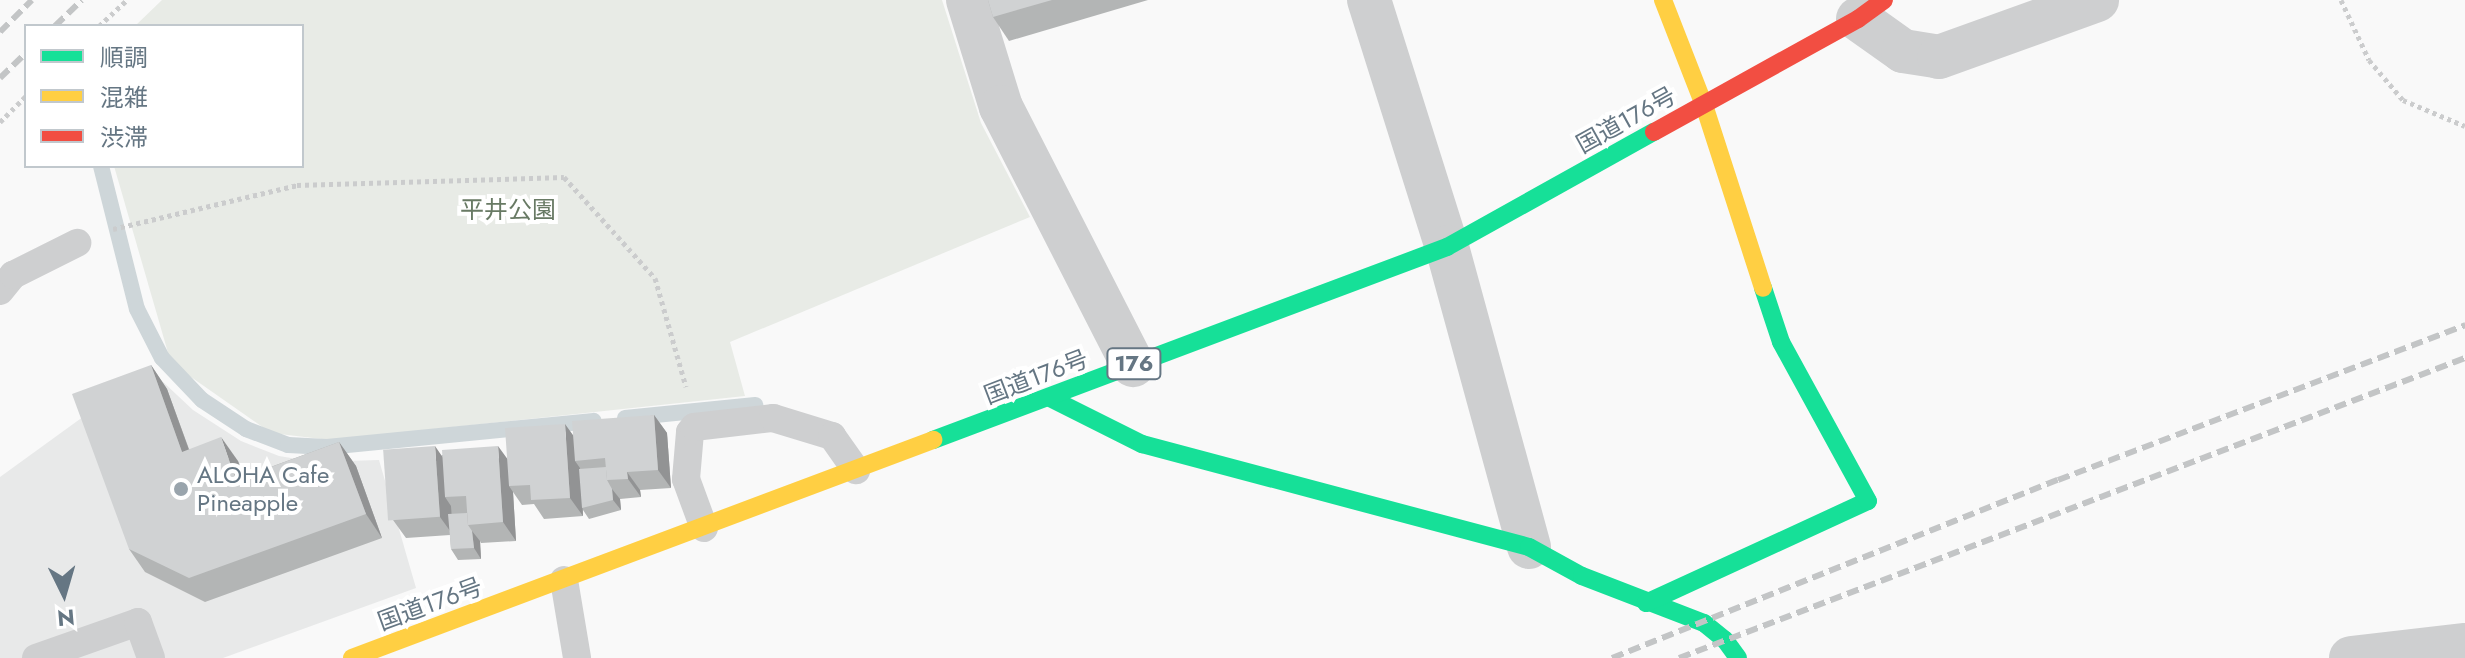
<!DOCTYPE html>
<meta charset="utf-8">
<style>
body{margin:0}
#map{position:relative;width:2465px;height:658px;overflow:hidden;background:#f9f9f9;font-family:Jost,"Noto Sans JP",sans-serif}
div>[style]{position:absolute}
.built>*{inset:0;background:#e8e9e9}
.green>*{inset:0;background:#e8ebe6}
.stream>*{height:16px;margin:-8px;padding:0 8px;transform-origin:8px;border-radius:8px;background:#ced6d9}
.path>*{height:5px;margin-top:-2.5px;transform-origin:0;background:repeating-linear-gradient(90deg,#cbcccd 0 4px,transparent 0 8px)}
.lane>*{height:28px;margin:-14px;padding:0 14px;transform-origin:14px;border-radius:14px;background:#cecfd0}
.street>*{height:44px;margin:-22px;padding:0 22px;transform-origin:22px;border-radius:22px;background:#cecfd0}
.fast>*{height:18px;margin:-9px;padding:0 9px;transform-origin:9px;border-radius:9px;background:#16e098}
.slow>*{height:18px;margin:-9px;padding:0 9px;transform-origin:9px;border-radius:9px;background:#ffcf43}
.jam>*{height:18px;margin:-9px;padding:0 9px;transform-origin:9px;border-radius:9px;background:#f24e42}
.rail>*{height:6px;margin-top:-3px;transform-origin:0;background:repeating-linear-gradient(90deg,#c3c5c6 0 12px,transparent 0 18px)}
.wall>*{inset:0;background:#b3b5b5}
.shaded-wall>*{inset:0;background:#929394}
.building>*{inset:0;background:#d0d2d3;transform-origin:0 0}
.dots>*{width:22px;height:22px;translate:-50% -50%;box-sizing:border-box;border:4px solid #fff;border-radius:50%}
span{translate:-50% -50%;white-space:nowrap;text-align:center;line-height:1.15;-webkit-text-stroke:8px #fff;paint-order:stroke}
.shield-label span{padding:2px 6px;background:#fff;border:2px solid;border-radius:6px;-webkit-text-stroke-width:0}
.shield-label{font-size:22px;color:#657683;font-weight:700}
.street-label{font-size:24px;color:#657683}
.park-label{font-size:24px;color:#687a64}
.poi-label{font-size:24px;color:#657683}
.left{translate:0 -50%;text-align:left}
.legend{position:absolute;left:24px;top:24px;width:280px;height:144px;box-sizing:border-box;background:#fff;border:2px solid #c1c8cd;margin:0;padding:10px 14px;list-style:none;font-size:24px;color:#657683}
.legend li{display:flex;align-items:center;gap:16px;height:40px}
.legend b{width:40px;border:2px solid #c1c8cd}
.north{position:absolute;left:24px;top:554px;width:80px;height:80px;-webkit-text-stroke:6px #fff;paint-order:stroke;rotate:175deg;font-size:22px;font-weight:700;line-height:32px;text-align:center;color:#657683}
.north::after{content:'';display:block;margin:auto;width:28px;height:36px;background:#657683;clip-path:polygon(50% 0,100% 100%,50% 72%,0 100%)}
</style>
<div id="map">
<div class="built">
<i style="clip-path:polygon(161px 380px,193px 410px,241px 441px,279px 456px,315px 462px,379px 460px,416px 588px,223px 658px,0 658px,0 477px,98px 406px)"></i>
</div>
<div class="green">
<i style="clip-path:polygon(162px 0,942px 0,981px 123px,1030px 217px,730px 342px,745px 396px,330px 440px,271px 433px,171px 363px,114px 166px,302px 166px,302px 26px,135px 26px)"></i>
</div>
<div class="stream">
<i style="left:101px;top:166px;width:147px;rotate:75.9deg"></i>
<i style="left:137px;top:309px;width:55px;rotate:63deg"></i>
<i style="left:162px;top:358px;width:58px;rotate:46.4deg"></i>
<i style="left:202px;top:400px;width:53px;rotate:33.4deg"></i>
<i style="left:246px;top:429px;width:45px;rotate:20.9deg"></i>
<i style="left:288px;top:445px;width:39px;rotate:3deg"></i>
<i style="left:327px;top:447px;width:268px;rotate:-5.6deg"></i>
<i style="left:625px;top:418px;width:131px;rotate:-5.7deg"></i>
</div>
<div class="path">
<i style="left:2341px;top:0;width:66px;rotate:65deg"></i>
<i style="left:2369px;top:60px;width:52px;rotate:49.6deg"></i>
<i style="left:2403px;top:100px;width:67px;rotate:22.8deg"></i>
<i style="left:99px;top:26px;width:38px;rotate:-43deg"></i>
<i style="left:0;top:122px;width:37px;rotate:-45deg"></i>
<i style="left:113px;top:229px;width:189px;rotate:-13.4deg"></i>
<i style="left:297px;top:185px;width:267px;rotate:-1.7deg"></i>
<i style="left:564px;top:177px;width:136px;rotate:48deg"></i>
<i style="left:655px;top:278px;width:113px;rotate:74.1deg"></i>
</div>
<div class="lane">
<i style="left:0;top:291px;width:21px;rotate:-51deg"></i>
<i style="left:13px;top:275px;width:72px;rotate:-26.6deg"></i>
<i style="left:704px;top:528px;width:52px;rotate:-110.2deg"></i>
<i style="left:686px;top:479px;width:47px;rotate:-85.1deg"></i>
<i style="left:690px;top:432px;width:6px;rotate:-51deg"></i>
<i style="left:694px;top:427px;width:80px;rotate:-6.5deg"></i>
<i style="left:773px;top:418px;width:62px;rotate:17deg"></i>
<i style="left:832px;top:436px;width:42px;rotate:54.8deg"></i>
<i style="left:564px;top:580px;width:79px;rotate:80.5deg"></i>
<i style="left:36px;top:658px;width:108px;rotate:-19.4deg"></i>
<i style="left:138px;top:622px;width:38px;rotate:70deg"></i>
</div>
<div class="street">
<i style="left:968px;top:0;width:112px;rotate:72.9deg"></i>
<i style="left:1001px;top:107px;width:290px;rotate:62.9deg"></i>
<i style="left:1369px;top:0;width:259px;rotate:72.5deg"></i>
<i style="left:1447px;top:247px;width:311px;rotate:74.7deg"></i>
<i style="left:1858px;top:19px;width:55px;rotate:35.4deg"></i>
<i style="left:1903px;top:51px;width:36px;rotate:9deg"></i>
<i style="left:1939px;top:57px;width:168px;rotate:-19.8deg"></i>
<i style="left:2351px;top:658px;width:115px;rotate:-6.5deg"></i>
</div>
<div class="fast">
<i style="left:1050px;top:398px;width:103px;rotate:26.6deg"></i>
<i style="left:1142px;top:444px;width:400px;rotate:14.9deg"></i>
<i style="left:1529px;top:547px;width:60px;rotate:28.7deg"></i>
<i style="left:1582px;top:576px;width:131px;rotate:21.1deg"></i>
<i style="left:1704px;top:623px;width:27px;rotate:39deg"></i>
<i style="left:1725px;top:640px;width:22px;rotate:54deg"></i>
<i style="left:933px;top:440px;width:549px;rotate:-20.58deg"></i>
<i style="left:1447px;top:247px;width:237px;rotate:-29.1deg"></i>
<i style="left:1646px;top:603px;width:244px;rotate:-24.7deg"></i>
<i style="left:1868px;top:501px;width:181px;rotate:-118.7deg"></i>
<i style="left:1781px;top:342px;width:57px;rotate:-108.4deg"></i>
</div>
<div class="slow">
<i style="left:1663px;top:0;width:113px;rotate:68.7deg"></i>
<i style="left:1704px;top:105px;width:192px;rotate:72.1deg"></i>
<i style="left:352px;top:658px;width:621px;rotate:-20.57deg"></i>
</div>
<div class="jam">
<i style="left:1654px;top:132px;width:233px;rotate:-29deg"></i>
<i style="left:1858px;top:19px;width:32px;rotate:-36deg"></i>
</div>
<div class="rail">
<i style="left:55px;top:26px;width:37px;rotate:-44deg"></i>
<i style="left:0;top:32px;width:45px;rotate:-45deg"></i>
<i style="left:0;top:78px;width:36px;rotate:-44deg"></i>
<i style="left:1612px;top:658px;width:480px;rotate:-21.8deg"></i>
<i style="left:2058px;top:480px;width:436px;rotate:-20.8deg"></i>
<i style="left:1679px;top:658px;width:841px;rotate:-20.89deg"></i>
</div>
<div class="wall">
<i style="clip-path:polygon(988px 0,1148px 0,1009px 41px,993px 17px)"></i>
<i style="clip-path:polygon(151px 365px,167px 389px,189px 449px,238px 461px,243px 477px,339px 442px,356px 466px,382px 538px,205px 602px,145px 572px,129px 549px)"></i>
<i style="clip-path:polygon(654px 415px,667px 433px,671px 488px,640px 490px,641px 497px,620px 499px,621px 510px,589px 519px,583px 510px,583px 516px,544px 519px,534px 504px,522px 505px,513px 492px,516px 541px,481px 543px,480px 541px,481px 559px,458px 560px,451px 549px,450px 535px,406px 538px,393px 520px,442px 455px,507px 459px,573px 435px)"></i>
</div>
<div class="shaded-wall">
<i style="clip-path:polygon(151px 365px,167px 389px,198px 475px,182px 452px)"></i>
<i style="clip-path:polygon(654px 415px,667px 433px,671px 488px,658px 470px)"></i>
<i style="clip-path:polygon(565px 424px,578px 442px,575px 461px,580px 468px,583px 516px,570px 498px)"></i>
<i style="clip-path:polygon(221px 437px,238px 461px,253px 503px,236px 480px)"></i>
<i style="clip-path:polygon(339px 442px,356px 466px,382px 538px,366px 514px)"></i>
<i style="clip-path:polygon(435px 446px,448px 465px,445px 497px,451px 506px,453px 535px,440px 517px)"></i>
<i style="clip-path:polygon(498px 446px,511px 464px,509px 486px,513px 492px,516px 541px,503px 522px)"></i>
<i style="clip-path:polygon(627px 472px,640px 490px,641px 497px,628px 479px)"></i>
<i style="clip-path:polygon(612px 489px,620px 499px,621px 510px,613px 500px)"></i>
<i style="clip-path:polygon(472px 531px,480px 541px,481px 559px,474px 548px)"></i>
</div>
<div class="building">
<i style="clip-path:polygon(988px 0,1052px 0,993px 17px)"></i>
<i style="clip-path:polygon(151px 365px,182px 452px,221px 437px,236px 480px,339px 442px,366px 514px,189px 578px,129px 549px,72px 394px)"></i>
<i style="clip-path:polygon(654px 415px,658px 470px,627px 472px,628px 479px,607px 480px,605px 458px,575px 461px,572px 421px)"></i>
<i style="clip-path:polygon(565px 424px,570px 498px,531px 500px,530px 485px,509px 486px,505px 428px)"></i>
<i style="left:435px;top:446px;width:71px;height:52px;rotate:86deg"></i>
<i style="clip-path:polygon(498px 446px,503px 522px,468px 525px,466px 496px,445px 497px,442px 450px)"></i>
<i style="clip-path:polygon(606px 467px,607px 480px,612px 489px,613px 500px,582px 508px,579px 469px)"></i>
<i style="clip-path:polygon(467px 513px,468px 525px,472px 531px,474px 548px,451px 549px,448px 514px)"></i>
</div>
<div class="dots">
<i style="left:181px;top:489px;background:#99a4ac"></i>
</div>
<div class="shield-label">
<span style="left:1134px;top:364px">176</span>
</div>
<div class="street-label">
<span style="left:1626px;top:120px;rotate:-29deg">国道176号</span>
<span style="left:1036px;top:377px;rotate:-21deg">国道176号</span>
<span style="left:430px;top:604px;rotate:-20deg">国道176号</span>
</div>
<div class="park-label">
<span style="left:508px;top:210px">平井公園</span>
</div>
<div class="poi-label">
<span class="left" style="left:197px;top:489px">ALOHA Cafe<br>Pineapple</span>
</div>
<ul class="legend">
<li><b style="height:10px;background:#16e098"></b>順調</li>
<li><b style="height:10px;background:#ffcf43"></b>混雑</li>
<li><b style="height:10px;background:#f24e42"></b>渋滞</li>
</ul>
<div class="north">N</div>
</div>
